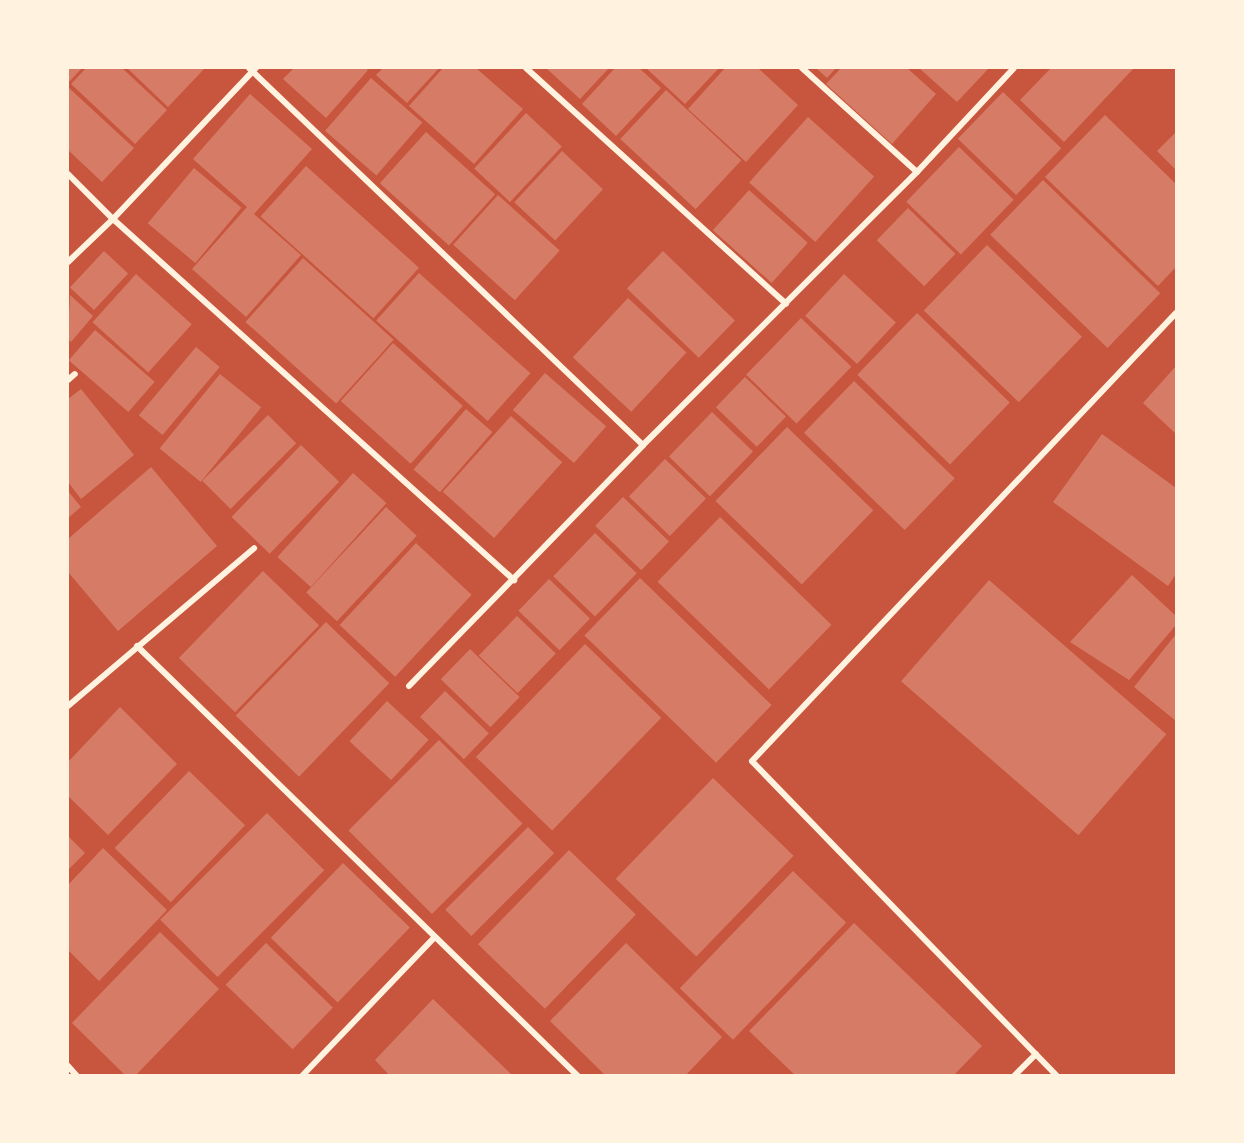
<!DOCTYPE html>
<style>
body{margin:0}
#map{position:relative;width:1244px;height:1143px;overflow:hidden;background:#c8553d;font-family:Raleway,sans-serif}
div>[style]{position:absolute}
.building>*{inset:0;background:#d67c66;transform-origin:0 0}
.minor>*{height:6px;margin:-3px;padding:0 3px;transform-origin:3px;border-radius:3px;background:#fff3e0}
span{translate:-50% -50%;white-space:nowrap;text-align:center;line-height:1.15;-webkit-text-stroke:6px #fff3e0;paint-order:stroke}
.frame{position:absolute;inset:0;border:69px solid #fff3e0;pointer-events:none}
</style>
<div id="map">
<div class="building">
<i style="clip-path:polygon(68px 68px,82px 68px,68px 83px)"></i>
<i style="clip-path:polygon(86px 68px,122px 68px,167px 110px,135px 144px,71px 84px)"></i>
<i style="clip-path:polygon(127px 68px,205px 68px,168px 107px)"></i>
<i style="clip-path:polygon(294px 68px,365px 68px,368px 70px,326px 118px,283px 79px)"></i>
<i style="clip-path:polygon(383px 68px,439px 68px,407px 103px,376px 75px)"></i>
<i style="clip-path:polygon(443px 68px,476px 68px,523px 109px,474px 164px,409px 106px)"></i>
<i style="clip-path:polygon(546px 68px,609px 68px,580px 99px)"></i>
<i style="clip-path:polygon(615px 68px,639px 68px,661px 88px,616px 136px,582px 104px)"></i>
<i style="clip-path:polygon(646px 68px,719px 68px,685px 104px)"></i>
<i style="clip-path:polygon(725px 68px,758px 68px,798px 105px,746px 162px,688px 109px)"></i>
<i style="clip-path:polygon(816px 68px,836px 68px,827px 78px)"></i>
<i style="clip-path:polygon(841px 68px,907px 68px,936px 94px,892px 144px,826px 84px)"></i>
<i style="clip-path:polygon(919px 68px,989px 68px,957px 102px)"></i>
<i style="clip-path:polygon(1051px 68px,1131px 68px,1133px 69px,1064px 142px,1020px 100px)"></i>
<i style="left:371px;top:78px;width:68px;height:70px;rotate:41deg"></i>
<i style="clip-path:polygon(68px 87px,134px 148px,102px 182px,68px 150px)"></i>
<i style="left:666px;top:90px;width:103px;height:67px;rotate:43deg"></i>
<i style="left:1003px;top:92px;width:81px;height:65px;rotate:44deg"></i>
<i style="clip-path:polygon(250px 94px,312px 149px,254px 214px,301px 255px,246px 317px,192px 269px,247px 207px,193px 159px)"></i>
<i style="left:526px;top:113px;width:49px;height:76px;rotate:43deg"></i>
<i style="clip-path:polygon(1105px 115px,1176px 184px,1176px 267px,1158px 286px,1045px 177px)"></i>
<i style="left:808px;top:117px;width:89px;height:88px;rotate:42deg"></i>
<i style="left:426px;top:132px;width:93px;height:69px;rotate:42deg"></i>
<i style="clip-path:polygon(1176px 132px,1176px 170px,1157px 151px)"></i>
<i style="left:959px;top:147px;width:76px;height:76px;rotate:44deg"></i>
<i style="left:562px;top:151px;width:56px;height:70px;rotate:43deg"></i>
<i style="left:306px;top:166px;width:152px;height:68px;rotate:42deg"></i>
<i style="left:194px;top:168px;width:62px;height:72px;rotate:40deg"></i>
<i style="left:1043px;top:180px;width:163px;height:76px;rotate:44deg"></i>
<i style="left:749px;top:190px;width:79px;height:54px;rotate:42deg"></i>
<i style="left:498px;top:195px;width:83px;height:67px;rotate:42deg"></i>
<i style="left:908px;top:208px;width:66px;height:45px;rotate:44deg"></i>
<i style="left:987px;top:245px;width:132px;height:91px;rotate:44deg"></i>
<i style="left:104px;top:251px;width:33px;height:50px;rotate:43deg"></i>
<i style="left:663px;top:251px;width:100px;height:52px;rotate:44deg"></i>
<i style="left:303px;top:258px;width:122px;height:86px;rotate:42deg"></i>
<i style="left:419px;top:273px;width:150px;height:64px;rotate:42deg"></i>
<i style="left:136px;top:274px;width:75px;height:65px;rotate:42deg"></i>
<i style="left:844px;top:274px;width:71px;height:57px;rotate:43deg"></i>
<i style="clip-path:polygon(70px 295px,93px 316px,71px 342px,68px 339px)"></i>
<i style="left:628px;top:298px;width:80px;height:81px;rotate:43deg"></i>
<i style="left:917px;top:313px;width:129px;height:86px;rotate:44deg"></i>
<i style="left:801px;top:318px;width:70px;height:79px;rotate:44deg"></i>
<i style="left:95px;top:330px;width:79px;height:40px;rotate:41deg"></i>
<i style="left:393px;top:343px;width:94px;height:78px;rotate:42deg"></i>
<i style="left:196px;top:347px;width:31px;height:89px;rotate:40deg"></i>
<i style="clip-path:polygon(1176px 366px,1176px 434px,1143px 403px)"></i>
<i style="left:545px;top:373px;width:81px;height:49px;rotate:41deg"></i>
<i style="left:220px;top:374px;width:53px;height:96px;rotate:39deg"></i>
<i style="left:745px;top:377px;width:57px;height:42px;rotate:44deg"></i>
<i style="left:854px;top:381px;width:140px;height:72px;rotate:44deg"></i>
<i style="clip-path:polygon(81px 389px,134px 455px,81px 499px,68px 482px,68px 399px)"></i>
<i style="left:466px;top:409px;width:35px;height:80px;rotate:41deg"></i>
<i style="left:712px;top:412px;width:57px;height:62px;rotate:44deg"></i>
<i style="left:268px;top:415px;width:40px;height:93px;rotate:45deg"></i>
<i style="left:511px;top:416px;width:69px;height:102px;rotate:42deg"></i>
<i style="left:787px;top:427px;width:120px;height:103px;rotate:44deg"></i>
<i style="clip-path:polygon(1102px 434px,1176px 488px,1176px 574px,1168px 586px,1053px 502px)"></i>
<i style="left:301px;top:445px;width:53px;height:100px;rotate:44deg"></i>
<i style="left:665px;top:459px;width:57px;height:52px;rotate:44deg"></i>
<i style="clip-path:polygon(151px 467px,217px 546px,118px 631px,68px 572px,68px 539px)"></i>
<i style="left:353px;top:473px;width:45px;height:113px;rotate:42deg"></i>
<i style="clip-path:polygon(68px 491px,81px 507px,68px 518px)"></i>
<i style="left:623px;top:497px;width:64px;height:40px;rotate:44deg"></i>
<i style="left:386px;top:507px;width:42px;height:117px;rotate:43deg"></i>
<i style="left:720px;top:517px;width:155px;height:90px;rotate:44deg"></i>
<i style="left:595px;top:533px;width:58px;height:60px;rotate:44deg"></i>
<i style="left:416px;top:543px;width:76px;height:112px;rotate:43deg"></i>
<i style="left:263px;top:571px;width:78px;height:121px;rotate:44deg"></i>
<i style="clip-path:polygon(1132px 575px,1176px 616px,1176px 625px,1129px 680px,1070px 642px)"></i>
<i style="left:640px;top:578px;width:183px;height:80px;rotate:44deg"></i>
<i style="left:549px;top:579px;width:57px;height:44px;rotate:44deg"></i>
<i style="left:989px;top:580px;width:235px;height:134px;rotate:41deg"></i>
<i style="left:517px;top:616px;width:54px;height:55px;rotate:44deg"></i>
<i style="left:326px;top:622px;width:88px;height:130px;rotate:44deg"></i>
<i style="clip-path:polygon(1176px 634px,1176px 721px,1134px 687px)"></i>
<i style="left:585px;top:644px;width:106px;height:157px;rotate:44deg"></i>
<i style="left:470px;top:649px;width:69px;height:42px;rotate:44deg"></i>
<i style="left:445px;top:691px;width:61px;height:36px;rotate:44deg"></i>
<i style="left:387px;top:701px;width:57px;height:55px;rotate:43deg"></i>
<i style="clip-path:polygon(120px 707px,177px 764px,108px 835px,68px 796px,68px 762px)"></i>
<i style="left:439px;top:740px;width:118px;height:128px;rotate:45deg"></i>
<i style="left:189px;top:771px;width:78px;height:107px;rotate:44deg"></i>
<i style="left:713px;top:778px;width:112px;height:140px;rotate:44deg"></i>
<i style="left:267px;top:813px;width:81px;height:151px;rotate:45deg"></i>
<i style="left:528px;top:827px;width:37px;height:117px;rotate:45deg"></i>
<i style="clip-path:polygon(68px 836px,85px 853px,68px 870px)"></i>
<i style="clip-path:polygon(103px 848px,167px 910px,99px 981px,68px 950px,68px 885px)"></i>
<i style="left:569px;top:850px;width:93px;height:131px;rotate:44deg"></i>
<i style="left:343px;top:863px;width:93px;height:104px;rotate:44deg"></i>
<i style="left:793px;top:871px;width:74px;height:163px;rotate:44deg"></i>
<i style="clip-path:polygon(854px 923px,982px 1046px,953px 1076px,796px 1076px,749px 1031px)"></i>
<i style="clip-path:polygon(160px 932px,219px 989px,135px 1076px,126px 1076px,72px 1023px)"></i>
<i style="left:266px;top:943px;width:93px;height:58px;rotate:44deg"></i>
<i style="clip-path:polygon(626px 943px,722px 1037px,685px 1076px,606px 1076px,550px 1021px)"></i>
<i style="clip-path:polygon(433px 999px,513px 1076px,390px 1076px,375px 1060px)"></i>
</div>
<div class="minor">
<i style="left:249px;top:68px;width:545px;rotate:43.74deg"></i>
<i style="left:526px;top:68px;width:351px;rotate:42.2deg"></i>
<i style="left:802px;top:68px;width:155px;rotate:42.1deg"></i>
<i style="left:68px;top:174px;width:64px;rotate:45deg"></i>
<i style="left:113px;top:219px;width:540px;rotate:42deg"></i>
<i style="left:68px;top:262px;width:62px;rotate:-43.7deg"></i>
<i style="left:113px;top:219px;width:208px;rotate:-46.6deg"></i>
<i style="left:68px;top:380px;width:9px;rotate:-41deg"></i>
<i style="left:137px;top:646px;width:616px;rotate:44.28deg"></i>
<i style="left:409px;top:686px;width:336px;rotate:-45.8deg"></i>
<i style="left:643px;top:445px;width:387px;rotate:-44.9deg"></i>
<i style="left:917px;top:172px;width:142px;rotate:-47deg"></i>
<i style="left:68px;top:706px;width:244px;rotate:-40.3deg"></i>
<i style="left:68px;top:1066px;width:13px;rotate:48deg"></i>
<i style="left:302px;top:1076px;width:192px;rotate:-46.3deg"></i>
<i style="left:1014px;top:1076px;width:31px;rotate:-45deg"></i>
<i style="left:1057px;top:1076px;width:438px;rotate:-134.1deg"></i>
<i style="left:752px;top:761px;width:617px;rotate:-46.58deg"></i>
</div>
<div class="frame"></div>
</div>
